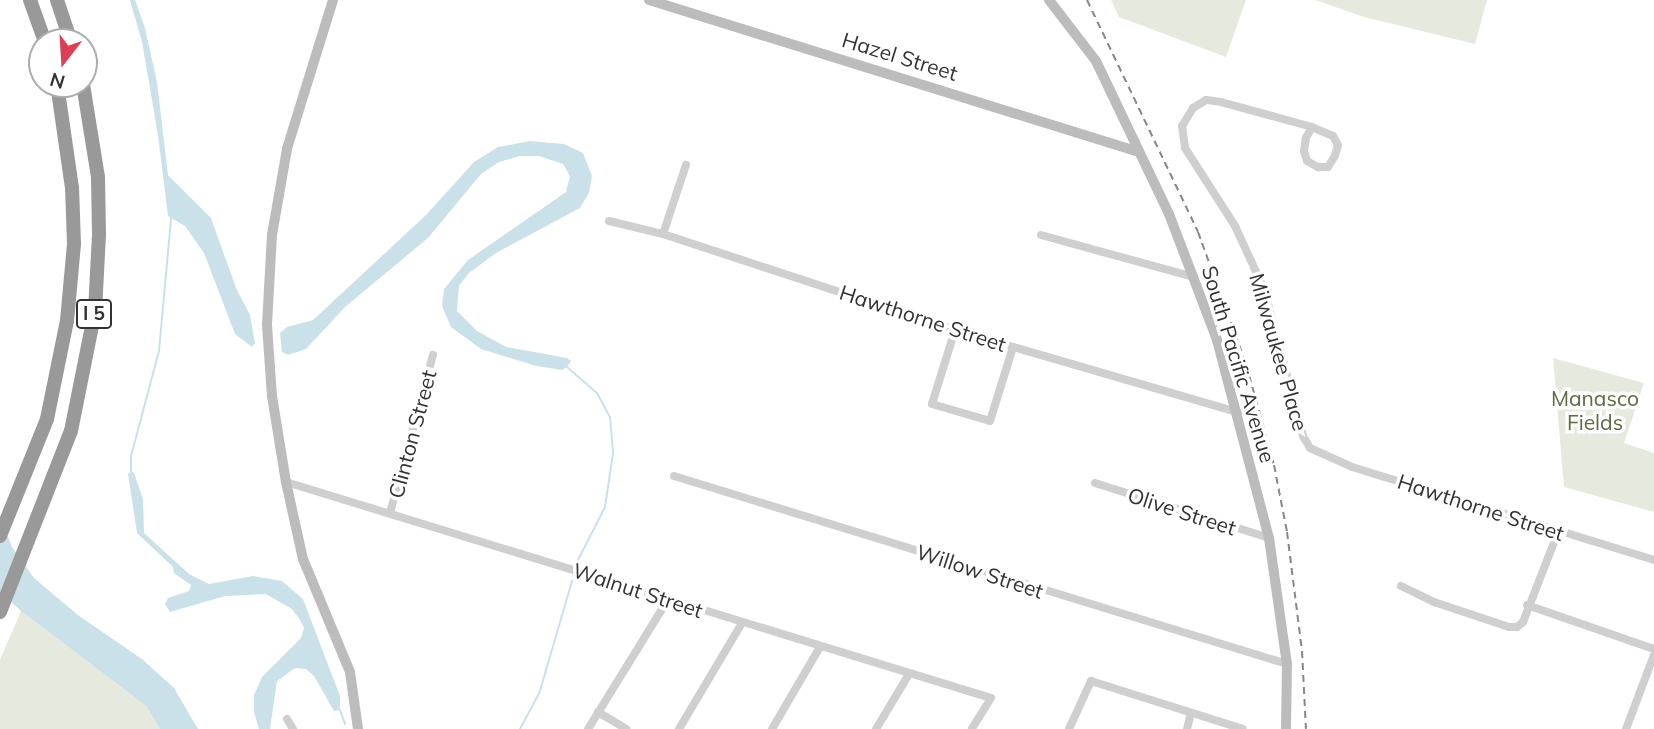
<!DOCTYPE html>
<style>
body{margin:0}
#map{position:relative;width:1654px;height:729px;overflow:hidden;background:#fff;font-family:Mulish,sans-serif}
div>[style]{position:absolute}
.green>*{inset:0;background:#e6eade}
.water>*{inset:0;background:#cbe1ea}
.stream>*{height:2px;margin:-1px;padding:0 1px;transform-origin:1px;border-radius:1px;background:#cbe1ea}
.street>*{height:8px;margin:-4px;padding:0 4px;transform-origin:4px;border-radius:4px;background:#cfcfcf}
.secondary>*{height:10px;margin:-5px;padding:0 5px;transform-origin:5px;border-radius:5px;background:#bcbcbc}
.highway>*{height:14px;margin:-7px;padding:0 7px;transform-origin:7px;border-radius:7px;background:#999}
.rail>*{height:2px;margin-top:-1px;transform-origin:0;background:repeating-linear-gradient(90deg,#878787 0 7px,transparent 0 12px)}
span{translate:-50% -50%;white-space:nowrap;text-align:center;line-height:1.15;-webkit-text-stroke:7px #fff;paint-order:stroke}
.shield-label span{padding:2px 5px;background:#fff;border:2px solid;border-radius:5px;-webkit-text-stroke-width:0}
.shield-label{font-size:19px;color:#323232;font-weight:700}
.street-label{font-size:21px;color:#323232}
.park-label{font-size:21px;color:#596c40}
.north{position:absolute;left:28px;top:28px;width:70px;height:70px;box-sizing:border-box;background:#fff;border:2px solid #adadad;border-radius:50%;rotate:197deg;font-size:19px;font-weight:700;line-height:28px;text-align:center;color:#323232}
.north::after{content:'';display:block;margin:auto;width:24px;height:32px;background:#dd3f59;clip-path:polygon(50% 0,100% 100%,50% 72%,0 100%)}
</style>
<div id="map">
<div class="green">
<i style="clip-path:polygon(1111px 0,1246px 0,1226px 57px,1119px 17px)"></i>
<i style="clip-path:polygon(1315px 0,1487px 0,1475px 44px,1364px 17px)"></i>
<i style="clip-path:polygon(1553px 358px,1644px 383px,1624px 443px,1654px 453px,1654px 512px,1564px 487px)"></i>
<i style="clip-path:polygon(21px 611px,146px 706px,160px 729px,0 729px,0 660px)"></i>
</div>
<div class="water">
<i style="clip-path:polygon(130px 0,135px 0,145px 28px,157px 82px,168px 175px,211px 218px,236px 288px,250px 315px,255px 343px,252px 347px,235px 334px,204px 253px,185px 226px,168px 216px,158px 135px,142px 42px)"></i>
<i style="clip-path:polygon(530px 141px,564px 144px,583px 153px,592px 176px,589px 193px,580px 208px,496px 253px,469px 273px,459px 286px,457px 311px,477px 331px,506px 347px,567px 358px,571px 361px,567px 367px,562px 370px,536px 366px,481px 349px,451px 327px,442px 306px,444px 289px,468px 260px,566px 192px,570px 176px,563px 164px,539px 156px,520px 156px,499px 162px,481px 174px,428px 238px,345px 307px,306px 349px,288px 355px,282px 352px,280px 333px,287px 327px,313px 320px,426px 215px,474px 162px,498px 147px)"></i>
<i style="clip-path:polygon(131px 471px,134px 473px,143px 499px,144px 533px,189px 574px,209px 584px,253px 576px,282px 581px,303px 599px,340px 696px,340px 710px,334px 711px,314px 676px,306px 669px,295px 668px,277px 681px,270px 729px,259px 729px,254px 712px,254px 695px,262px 677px,301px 638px,304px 628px,300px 620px,292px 609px,266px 594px,225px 596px,170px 612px,165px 604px,168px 598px,189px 591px,191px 585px,174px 573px,173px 567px,137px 533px,128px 474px)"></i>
<i style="clip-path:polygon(0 516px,12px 547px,34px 578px,79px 616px,142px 659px,174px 688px,198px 729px,160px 729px,146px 706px,21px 611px,0 591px)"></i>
</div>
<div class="stream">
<i style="left:567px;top:367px;width:40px;rotate:41deg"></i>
<i style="left:597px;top:393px;width:27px;rotate:62deg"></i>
<i style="left:610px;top:417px;width:37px;rotate:85deg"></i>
<i style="left:613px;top:454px;width:54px;rotate:98.6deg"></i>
<i style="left:605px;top:507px;width:62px;rotate:117deg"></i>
<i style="left:131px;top:471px;width:15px;rotate:-90deg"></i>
<i style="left:131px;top:456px;width:109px;rotate:-75.1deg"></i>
<i style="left:159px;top:351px;width:134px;rotate:-84.8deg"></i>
<i style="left:340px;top:710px;width:15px;rotate:70deg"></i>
<i style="left:520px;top:729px;width:40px;rotate:-62deg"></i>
<i style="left:539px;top:694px;width:118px;rotate:-73.7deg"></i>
</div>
<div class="street">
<i style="left:1312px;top:127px;width:13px;rotate:119deg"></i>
<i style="left:1306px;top:138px;width:13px;rotate:99deg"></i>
<i style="left:1304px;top:151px;width:10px;rotate:73deg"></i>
<i style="left:1307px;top:161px;width:13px;rotate:29deg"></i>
<i style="left:1318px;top:167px;width:10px"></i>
<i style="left:1328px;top:167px;width:13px;rotate:-58deg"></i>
<i style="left:1335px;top:156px;width:11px;rotate:-75deg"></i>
<i style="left:1338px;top:145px;width:10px;rotate:-119deg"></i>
<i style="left:1333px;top:136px;width:23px;rotate:-157deg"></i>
<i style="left:1312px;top:127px;width:94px;rotate:-164.6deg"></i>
<i style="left:1221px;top:102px;width:15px;rotate:-172deg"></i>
<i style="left:1206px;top:100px;width:15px;rotate:148deg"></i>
<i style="left:1193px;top:108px;width:21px;rotate:121deg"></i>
<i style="left:1182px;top:126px;width:22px;rotate:82deg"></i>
<i style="left:1185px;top:148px;width:93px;rotate:57.3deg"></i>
<i style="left:1235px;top:226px;width:69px;rotate:65.3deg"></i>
<i style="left:1264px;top:289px;width:152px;rotate:75.1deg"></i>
<i style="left:1303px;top:436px;width:14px;rotate:60deg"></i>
<i style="left:1310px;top:448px;width:46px;rotate:24.3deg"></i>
<i style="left:1352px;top:467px;width:316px;rotate:17.1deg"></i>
<i style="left:609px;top:221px;width:56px;rotate:13.5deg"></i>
<i style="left:663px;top:234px;width:307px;rotate:18.2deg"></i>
<i style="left:955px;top:330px;width:295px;rotate:16.2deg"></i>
<i style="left:663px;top:234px;width:73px;rotate:-71.6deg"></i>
<i style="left:1041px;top:235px;width:159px;rotate:15.4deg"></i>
<i style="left:955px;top:330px;width:77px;rotate:107.3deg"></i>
<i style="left:932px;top:404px;width:60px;rotate:16.3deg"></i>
<i style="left:990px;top:421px;width:77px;rotate:-72.7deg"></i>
<i style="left:674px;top:476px;width:641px;rotate:17.05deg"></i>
<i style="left:286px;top:482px;width:737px;rotate:17.03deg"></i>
<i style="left:991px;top:698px;width:36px;rotate:122deg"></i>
<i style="left:1095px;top:483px;width:182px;rotate:17.5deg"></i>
<i style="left:390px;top:513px;width:164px;rotate:-74.8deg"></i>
<i style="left:1401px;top:586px;width:37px;rotate:26deg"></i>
<i style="left:1434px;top:602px;width:79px;rotate:18.4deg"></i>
<i style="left:1509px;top:627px;width:8px"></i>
<i style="left:1517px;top:627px;width:8px;rotate:-40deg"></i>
<i style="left:1523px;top:622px;width:97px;rotate:-68.7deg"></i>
<i style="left:1527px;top:605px;width:134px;rotate:19.1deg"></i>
<i style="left:598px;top:712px;width:33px;rotate:31deg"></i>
<i style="left:287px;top:719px;width:12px;rotate:59deg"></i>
<i style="left:588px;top:729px;width:150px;rotate:-58.3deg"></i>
<i style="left:679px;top:729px;width:123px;rotate:-59.3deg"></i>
<i style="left:772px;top:729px;width:95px;rotate:-59.7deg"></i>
<i style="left:876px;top:729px;width:64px;rotate:-59deg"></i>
<i style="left:1069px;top:729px;width:53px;rotate:-65.4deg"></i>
<i style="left:1091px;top:681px;width:159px;rotate:17.5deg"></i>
<i style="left:1187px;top:729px;width:16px;rotate:-76deg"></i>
<i style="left:1626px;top:729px;width:79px;rotate:-69.3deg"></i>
</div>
<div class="secondary">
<i style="left:333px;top:0;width:156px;rotate:107.2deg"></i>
<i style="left:287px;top:149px;width:87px;rotate:99.9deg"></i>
<i style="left:272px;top:235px;width:90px;rotate:93.2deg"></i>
<i style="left:267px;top:325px;width:71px;rotate:86deg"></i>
<i style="left:272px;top:396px;width:87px;rotate:80.8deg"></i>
<i style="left:286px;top:482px;width:79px;rotate:77.6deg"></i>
<i style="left:303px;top:559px;width:122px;rotate:67.4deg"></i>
<i style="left:350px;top:672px;width:58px;rotate:82deg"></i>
<i style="left:649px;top:0;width:513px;rotate:17.23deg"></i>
<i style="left:1049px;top:0;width:77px;rotate:52.4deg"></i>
<i style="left:1096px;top:61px;width:170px;rotate:64.5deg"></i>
<i style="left:1169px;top:214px;width:135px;rotate:69.1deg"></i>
<i style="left:1217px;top:340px;width:205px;rotate:75.3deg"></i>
<i style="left:1269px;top:538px;width:127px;rotate:81.9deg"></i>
<i style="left:1287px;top:664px;width:65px;rotate:90.9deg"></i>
</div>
<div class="highway">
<i style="left:30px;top:0;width:45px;rotate:70.3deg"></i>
<i style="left:57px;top:0;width:44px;rotate:71.6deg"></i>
<i style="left:0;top:536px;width:126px;rotate:-68.1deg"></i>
<i style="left:47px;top:419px;width:100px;rotate:-78.5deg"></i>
<i style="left:67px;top:321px;width:77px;rotate:-84.8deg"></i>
<i style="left:74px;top:244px;width:56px;rotate:-92deg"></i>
<i style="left:72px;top:188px;width:105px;rotate:-98.2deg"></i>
<i style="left:0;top:612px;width:194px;rotate:-68.6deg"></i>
<i style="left:71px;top:431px;width:122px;rotate:-78.7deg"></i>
<i style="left:95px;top:311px;width:77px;rotate:-87deg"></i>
<i style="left:99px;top:234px;width:57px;rotate:-91deg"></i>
<i style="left:98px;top:177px;width:94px;rotate:-99.2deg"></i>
</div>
<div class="rail">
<i style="left:1087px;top:0;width:257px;rotate:64.4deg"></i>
<i style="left:1198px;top:232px;width:140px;rotate:70deg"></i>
<i style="left:1246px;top:364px;width:105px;rotate:74.5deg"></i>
<i style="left:1274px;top:465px;width:68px;rotate:79deg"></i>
<i style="left:1287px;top:532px;width:120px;rotate:82.8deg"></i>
<i style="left:1302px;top:651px;width:78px;rotate:87.1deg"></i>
</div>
<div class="shield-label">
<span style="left:94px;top:314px">I 5</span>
</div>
<div class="street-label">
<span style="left:900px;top:56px;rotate:17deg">Hazel Street</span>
<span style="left:923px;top:318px;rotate:18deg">Hawthorne Street</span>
<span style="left:1279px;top:352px;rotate:74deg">Milwaukee Place</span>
<span style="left:1239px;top:364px;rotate:73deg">South Pacific Avenue</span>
<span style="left:412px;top:434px;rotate:-75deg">Clinton Street</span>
<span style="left:1481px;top:507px;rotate:18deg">Hawthorne Street</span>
<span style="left:1182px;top:511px;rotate:18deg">Olive Street</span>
<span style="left:980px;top:571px;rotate:18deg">Willow Street</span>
<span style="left:638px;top:590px;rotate:18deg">Walnut Street</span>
</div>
<div class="park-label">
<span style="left:1595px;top:410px">Manasco<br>Fields</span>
</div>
<div class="north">N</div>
</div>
